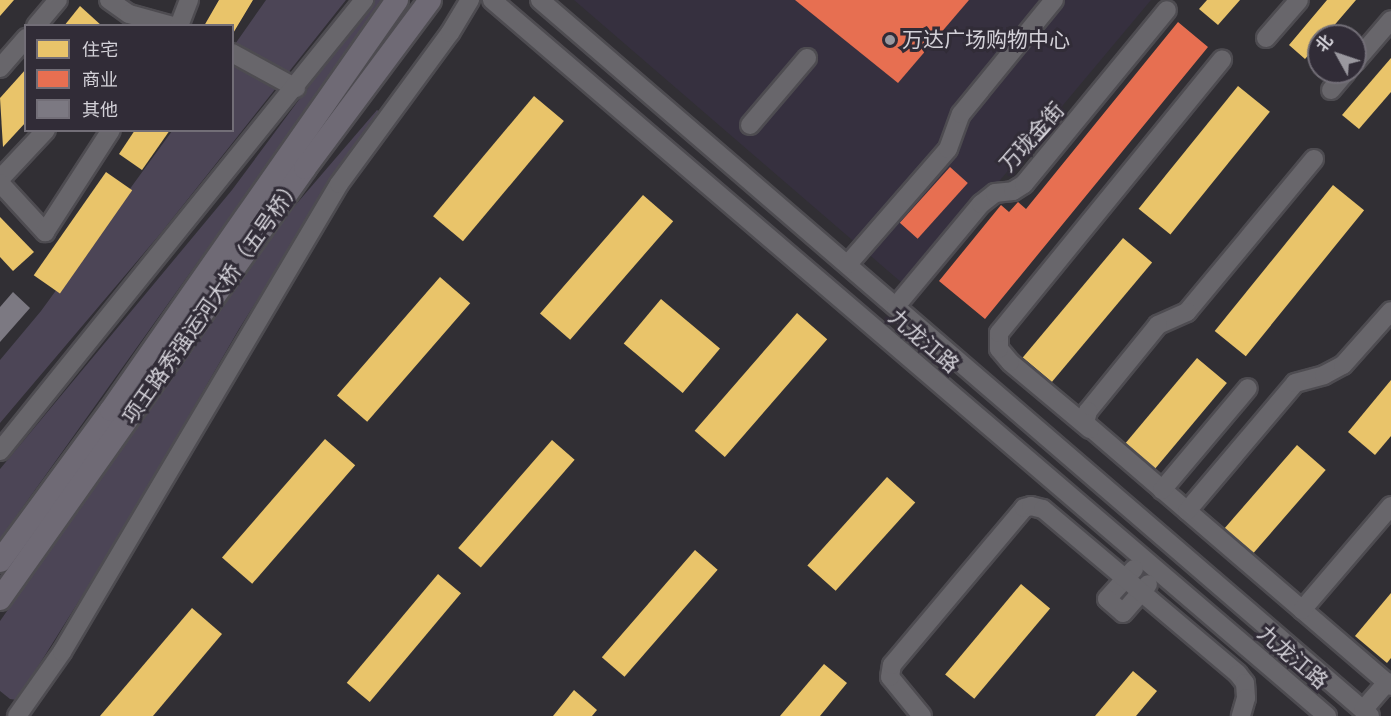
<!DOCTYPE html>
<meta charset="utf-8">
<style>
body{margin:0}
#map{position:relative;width:1391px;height:716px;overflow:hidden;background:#312f34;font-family:Jost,"Noto Sans SC",sans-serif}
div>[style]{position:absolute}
.built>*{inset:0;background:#36303f}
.green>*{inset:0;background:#4c4556}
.homes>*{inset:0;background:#e9c46a;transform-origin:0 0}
.shops>*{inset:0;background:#e76f51;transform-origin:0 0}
.building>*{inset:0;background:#7c7982}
.roads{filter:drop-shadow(2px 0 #4e4c51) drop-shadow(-2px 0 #4e4c51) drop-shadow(0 2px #4e4c51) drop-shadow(0 -2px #4e4c51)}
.minor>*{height:18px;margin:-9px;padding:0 9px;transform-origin:9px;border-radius:9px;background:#68666b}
.major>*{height:22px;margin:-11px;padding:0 11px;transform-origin:11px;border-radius:11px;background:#6f6a75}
.dots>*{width:16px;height:16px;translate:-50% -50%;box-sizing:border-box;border:3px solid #312c37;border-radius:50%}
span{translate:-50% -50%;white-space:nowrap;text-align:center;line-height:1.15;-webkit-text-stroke:6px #312c37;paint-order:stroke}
.poi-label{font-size:21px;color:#d3d1d8}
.left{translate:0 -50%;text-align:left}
.street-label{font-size:21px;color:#d3d1d8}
.legend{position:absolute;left:24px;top:24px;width:210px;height:108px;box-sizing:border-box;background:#312c37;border:2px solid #726e77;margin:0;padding:8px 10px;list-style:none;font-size:18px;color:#d3d1d8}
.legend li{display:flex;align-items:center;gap:12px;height:30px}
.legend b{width:30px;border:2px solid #726e77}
.north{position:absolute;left:1307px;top:24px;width:60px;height:60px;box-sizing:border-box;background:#312c37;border:2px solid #726e77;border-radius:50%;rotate:310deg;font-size:16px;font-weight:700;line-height:24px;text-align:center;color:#d3d1d8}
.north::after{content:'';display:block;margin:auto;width:21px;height:27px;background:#9a989f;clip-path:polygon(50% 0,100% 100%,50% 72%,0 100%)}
</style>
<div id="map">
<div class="built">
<i style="clip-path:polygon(574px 0,1151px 0,909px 289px)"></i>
</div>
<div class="green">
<i style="clip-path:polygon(266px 0,346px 0,161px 233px,0 423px,0 360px,41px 311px,172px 131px,232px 130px,233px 47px)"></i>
<i style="clip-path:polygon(373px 0,385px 0,0 539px,0 469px,232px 190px)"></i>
<i style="clip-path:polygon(377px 110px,380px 112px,354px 146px,239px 329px,119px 537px,17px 700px,10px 699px,0 691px,0 621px,274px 230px)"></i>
</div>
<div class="homes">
<i style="clip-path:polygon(0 0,14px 0,0 16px)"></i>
<i style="clip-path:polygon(219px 0,253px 0,232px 35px,232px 26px,204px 26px)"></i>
<i style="clip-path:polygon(1207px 0,1240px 0,1218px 25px,1199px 9px)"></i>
<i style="clip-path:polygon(1327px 0,1356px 0,1325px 36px,1319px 36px,1319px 43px,1305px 59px,1289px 45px)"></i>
<i style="clip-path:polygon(80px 6px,102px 26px,64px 26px)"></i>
<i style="clip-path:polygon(1391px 58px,1391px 92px,1359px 129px,1342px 115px)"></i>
<i style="clip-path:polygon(26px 69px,26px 122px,3px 147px,0 98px)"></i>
<i style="left:1238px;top:86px;width:41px;height:158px;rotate:39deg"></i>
<i style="left:534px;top:96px;width:39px;height:157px;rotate:40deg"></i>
<i style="clip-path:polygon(135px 130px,170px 130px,142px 170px,119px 154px)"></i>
<i style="left:106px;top:172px;width:32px;height:126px;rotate:35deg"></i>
<i style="left:1333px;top:185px;width:40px;height:188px;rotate:39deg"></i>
<i style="left:643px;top:195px;width:40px;height:157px;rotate:41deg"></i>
<i style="clip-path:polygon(0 217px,34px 252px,13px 271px,0 257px)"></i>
<i style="left:1123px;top:238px;width:38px;height:156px;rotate:40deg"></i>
<i style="left:440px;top:277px;width:40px;height:157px;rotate:41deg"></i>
<i style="left:661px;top:299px;width:77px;height:58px;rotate:40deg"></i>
<i style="left:797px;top:313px;width:40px;height:156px;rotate:41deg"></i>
<i style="left:1197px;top:358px;width:39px;height:114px;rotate:40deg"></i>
<i style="clip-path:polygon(1391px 380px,1391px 436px,1375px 455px,1348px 432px)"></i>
<i style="left:325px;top:439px;width:40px;height:157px;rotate:41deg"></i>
<i style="left:552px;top:440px;width:30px;height:143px;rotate:41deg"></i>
<i style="left:1297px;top:445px;width:38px;height:111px;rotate:41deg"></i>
<i style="left:887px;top:477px;width:38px;height:119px;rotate:42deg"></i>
<i style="left:695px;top:550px;width:30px;height:142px;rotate:41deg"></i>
<i style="left:438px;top:574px;width:30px;height:142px;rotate:40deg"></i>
<i style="left:1021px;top:584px;width:38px;height:118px;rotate:40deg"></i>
<i style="clip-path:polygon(1391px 593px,1391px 658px,1387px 663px,1355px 636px)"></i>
<i style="clip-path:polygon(192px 608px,222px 634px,153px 716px,100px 716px)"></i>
<i style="clip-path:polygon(824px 664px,847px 683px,820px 716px,780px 716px)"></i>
<i style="clip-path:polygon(1133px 671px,1157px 691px,1136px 716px,1095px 716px)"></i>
<i style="clip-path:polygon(574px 690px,597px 710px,592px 716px,553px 716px)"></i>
</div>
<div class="shops">
<i style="clip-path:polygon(795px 0,969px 0,898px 83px)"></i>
<i style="clip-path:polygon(1178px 22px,1208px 47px,985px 319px,939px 281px,1001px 205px,1009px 212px,1018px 202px,1026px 209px)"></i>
<i style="left:950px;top:167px;width:24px;height:75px;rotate:42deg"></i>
</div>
<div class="building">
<i style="clip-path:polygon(13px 292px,30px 308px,0 342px,0 307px)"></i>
</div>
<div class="roads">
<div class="minor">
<i style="left:109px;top:0;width:24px;rotate:35deg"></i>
<i style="left:129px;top:14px;width:46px;rotate:15.3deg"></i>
<i style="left:492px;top:0;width:1100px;rotate:40.61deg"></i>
<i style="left:540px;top:0;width:1096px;rotate:40.78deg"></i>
<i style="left:36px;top:26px;width:34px;rotate:-50deg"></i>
<i style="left:179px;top:26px;width:28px;rotate:-69deg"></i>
<i style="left:1266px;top:38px;width:50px;rotate:-49deg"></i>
<i style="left:232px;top:53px;width:73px;rotate:28.7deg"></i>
<i style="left:1355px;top:62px;width:55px;rotate:-49.4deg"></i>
<i style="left:0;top:68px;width:40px;rotate:-49deg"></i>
<i style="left:1331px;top:90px;width:23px;rotate:-50deg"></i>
<i style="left:750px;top:125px;width:88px;rotate:-49.6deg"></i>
<i style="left:1314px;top:159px;width:199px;rotate:129.7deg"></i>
<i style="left:1187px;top:312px;width:32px;rotate:156deg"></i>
<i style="left:1158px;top:325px;width:111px;rotate:129.1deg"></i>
<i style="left:1088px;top:411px;width:12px;rotate:104deg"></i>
<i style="left:1085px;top:423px;width:403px;rotate:40.7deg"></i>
<i style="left:0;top:179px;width:67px;rotate:-46.8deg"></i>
<i style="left:0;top:183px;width:67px;rotate:47.4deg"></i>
<i style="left:45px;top:232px;width:121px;rotate:-57.1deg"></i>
<i style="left:848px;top:264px;width:152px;rotate:-49deg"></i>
<i style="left:948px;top:149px;width:37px;rotate:-70deg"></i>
<i style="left:961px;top:114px;width:147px;rotate:-50.8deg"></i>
<i style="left:896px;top:306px;width:133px;rotate:-50.2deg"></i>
<i style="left:981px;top:204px;width:18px;rotate:-38deg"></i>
<i style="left:995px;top:193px;width:18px;rotate:-6deg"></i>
<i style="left:1013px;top:191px;width:13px;rotate:-32deg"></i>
<i style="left:1024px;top:184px;width:225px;rotate:-50.6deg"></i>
<i style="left:1090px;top:429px;width:104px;rotate:-140.1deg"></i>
<i style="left:1010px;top:362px;width:17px;rotate:-130deg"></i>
<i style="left:999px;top:349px;width:16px;rotate:-90deg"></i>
<i style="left:999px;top:333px;width:353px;rotate:-50.8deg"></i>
<i style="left:0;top:451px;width:580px;rotate:-51.09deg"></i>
<i style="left:1162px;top:490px;width:133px;rotate:-49.9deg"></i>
<i style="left:1187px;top:511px;width:167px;rotate:-49.8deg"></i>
<i style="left:1295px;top:383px;width:30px;rotate:-15deg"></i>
<i style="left:1324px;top:375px;width:21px;rotate:-28deg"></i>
<i style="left:1343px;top:365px;width:72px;rotate:-48.4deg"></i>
<i style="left:1134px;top:569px;width:40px;rotate:132deg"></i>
<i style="left:1107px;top:599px;width:21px;rotate:41deg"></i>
<i style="left:1123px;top:613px;width:38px;rotate:-49deg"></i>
<i style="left:1302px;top:610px;width:137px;rotate:-49.4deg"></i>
<i style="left:1363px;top:710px;width:37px;rotate:-49deg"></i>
<i style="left:17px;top:716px;width:78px;rotate:-54.9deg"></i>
<i style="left:62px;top:652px;width:544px;rotate:-59.38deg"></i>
<i style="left:339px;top:184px;width:187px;rotate:-53.7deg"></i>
<i style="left:450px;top:33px;width:39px;rotate:-59deg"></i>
<i style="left:922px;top:716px;width:50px;rotate:-129.4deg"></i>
<i style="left:890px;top:677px;width:12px;rotate:-81deg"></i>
<i style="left:892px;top:665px;width:205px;rotate:-49.9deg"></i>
<i style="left:1024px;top:508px;width:7px;rotate:-16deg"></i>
<i style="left:1031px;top:506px;width:12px;rotate:14deg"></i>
<i style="left:1043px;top:509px;width:255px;rotate:40.2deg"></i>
<i style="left:1238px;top:674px;width:11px;rotate:52deg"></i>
<i style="left:1245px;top:683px;width:15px;rotate:86deg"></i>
<i style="left:1246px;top:698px;width:19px;rotate:106deg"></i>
</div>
<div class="major">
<i style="left:0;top:561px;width:187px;rotate:-53.7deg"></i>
<i style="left:111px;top:410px;width:500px;rotate:-55.1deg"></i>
<i style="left:0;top:599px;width:528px;rotate:-54.71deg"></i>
<i style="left:305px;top:168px;width:209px;rotate:-53.3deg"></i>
</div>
</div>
<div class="dots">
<i style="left:890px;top:40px;background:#9a989f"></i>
</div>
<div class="poi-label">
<span class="left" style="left:902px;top:40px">万达广场购物中心</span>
</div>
<div class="street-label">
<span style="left:1032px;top:137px;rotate:-48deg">万珑金街</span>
<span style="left:212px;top:301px;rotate:-55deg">项王路秀强运河大桥（五号桥）</span>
<span style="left:924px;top:341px;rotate:41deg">九龙江路</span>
<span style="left:1293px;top:657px;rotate:41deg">九龙江路</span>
</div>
<ul class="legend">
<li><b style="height:16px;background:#e9c46a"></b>住宅</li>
<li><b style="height:16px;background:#e76f51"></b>商业</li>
<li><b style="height:16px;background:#7c7982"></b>其他</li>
</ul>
<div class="north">北</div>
</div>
